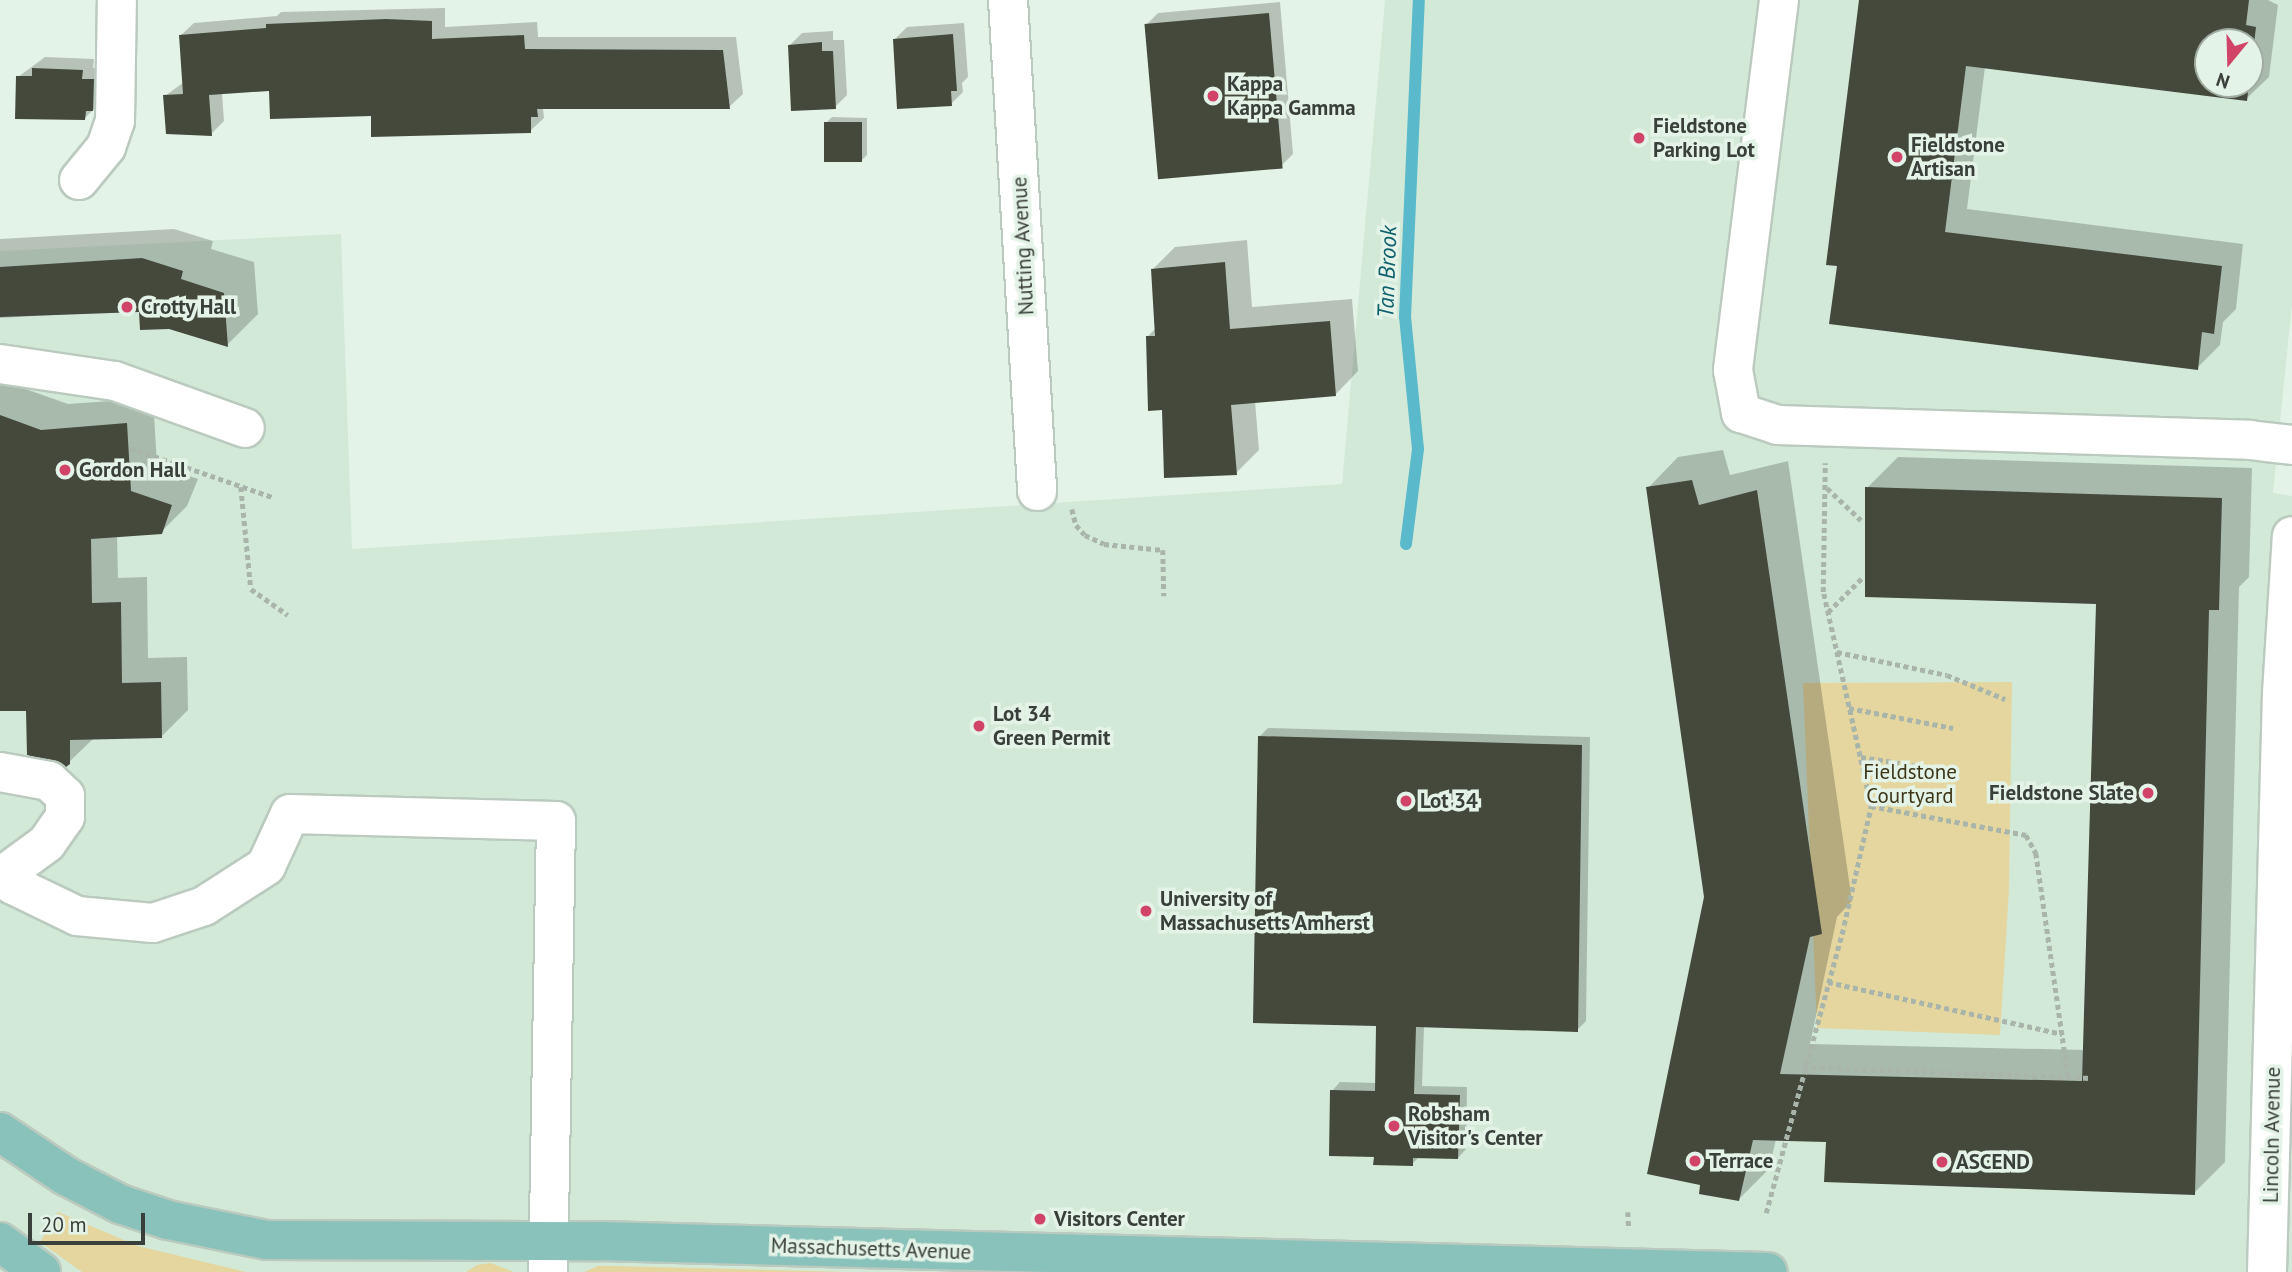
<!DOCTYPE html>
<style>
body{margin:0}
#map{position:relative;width:2292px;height:1272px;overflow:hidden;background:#e4f3e7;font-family:"PT Sans",sans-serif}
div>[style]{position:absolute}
.built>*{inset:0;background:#d3e9d8}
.green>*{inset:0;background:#e4d69e}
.shadow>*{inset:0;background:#0003}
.stream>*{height:12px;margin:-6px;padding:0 6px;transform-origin:6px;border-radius:6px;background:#5abacb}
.building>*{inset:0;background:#44493c;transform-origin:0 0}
.path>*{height:4.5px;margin-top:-2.25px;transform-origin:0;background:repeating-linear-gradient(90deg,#a9b5ab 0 5px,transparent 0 8.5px)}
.roads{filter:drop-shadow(2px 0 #bbcabf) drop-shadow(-2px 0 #bbcabf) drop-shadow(0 2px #bbcabf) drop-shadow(0 -2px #bbcabf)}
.minor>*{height:38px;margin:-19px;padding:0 19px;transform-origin:19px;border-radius:19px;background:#fff}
.major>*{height:38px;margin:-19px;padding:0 19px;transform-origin:19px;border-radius:19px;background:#89c2ba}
.dots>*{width:19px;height:19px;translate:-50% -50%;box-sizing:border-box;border:4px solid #e4f3e7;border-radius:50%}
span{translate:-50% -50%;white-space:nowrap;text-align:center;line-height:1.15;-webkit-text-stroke:7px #e4f3e7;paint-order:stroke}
.poi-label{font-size:21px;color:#393f3a;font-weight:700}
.left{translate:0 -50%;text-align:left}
.right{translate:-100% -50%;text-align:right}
.street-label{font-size:21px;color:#393f3a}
.park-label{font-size:21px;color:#3d3516}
.water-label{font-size:23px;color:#0d5f6c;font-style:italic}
.north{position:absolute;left:2194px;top:28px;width:70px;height:70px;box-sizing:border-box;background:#e4f3e7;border:2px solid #a0aba2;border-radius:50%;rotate:199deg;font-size:19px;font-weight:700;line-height:28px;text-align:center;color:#393f3a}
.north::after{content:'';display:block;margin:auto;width:24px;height:32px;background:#d24368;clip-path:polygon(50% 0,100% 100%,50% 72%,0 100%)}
.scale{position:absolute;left:28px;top:1213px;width:117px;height:32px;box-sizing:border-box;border:4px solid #393f3a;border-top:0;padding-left:9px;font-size:21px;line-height:24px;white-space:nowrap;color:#393f3a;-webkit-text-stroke:5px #e4f3e7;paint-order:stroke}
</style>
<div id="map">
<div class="built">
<i style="clip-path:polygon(evenodd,1385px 0,2292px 0,2292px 304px,2273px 493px,2292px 496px,2292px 1272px,0 1272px,0 251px,341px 234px,352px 549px,1342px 484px,1385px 0,2208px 42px,2250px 42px,2250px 84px,2208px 84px,2208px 42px)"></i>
</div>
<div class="green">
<i style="clip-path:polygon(2012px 682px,2009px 889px,2000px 1035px,1817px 1028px,1803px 683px)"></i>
<i style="clip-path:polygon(58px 1212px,138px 1246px,246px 1272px,82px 1272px,40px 1242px)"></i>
<i style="clip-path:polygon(491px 1263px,514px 1272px,466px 1272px,477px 1265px)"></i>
<i style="clip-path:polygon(598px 1266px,614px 1266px,849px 1272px,584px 1272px)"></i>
</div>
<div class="shadow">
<i style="clip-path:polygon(evenodd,1862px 0,2268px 0,2278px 5px,2269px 77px,2246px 99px,1985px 67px,1967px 209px,2243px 244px,2236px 309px,2223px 322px,2220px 345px,2197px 368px,1839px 265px,1862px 0,2208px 42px,2250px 42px,2250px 84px,2208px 84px,2208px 42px)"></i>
<i style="clip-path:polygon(1280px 2px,1293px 154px,1281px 166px,1146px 25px,1158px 13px)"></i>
<i style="clip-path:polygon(445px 8px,445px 27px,537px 22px,538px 37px,736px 37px,743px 94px,729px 107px,543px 109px,544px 118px,530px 131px,270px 89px,222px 93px,224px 121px,211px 134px,165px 96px,184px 82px,180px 36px,194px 23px,277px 16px,281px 12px)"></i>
<i style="clip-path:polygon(964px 23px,968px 77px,962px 83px,963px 92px,951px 104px,895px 39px,907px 27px)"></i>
<i style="clip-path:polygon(833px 31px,833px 40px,844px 40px,847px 95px,835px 107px,790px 45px,802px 33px)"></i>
<i style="clip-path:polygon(45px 57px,94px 59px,93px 68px,105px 68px,96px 107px,84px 119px,18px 77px)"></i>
<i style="clip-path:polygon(832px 117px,867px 118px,867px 155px,861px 161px,826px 123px)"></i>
<i style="clip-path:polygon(174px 229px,213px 241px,211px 249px,254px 262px,258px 314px,227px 345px,141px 310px,0 318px,0 239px)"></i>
<i style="clip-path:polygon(1247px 240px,1252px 307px,1352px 299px,1358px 371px,1336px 394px,1255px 401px,1259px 450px,1236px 473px,1163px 409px,1148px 336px,1156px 328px,1152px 270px,1175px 247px)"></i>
<i style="clip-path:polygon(0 380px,68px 404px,153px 398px,157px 465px,198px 479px,187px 506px,161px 532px,117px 535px,118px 578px,147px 577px,148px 658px,187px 657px,188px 710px,162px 736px,94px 738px,69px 762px,28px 709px,0 710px)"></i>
<i style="clip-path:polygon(1723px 450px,1730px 475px,1788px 461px,1852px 901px,1837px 917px,1810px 1044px,2085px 1050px,2098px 603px,1867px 488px,1898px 457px,2252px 468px,2249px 577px,2239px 587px,2225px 1162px,2194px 1193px,1827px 1140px,1776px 1139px,1769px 1169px,1738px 1200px,1706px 897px,1648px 488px,1678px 457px)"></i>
<i style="clip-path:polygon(1268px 728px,1590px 737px,1586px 1021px,1577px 1030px,1424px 1026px,1422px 1086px,1467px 1087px,1466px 1149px,1458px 1158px,1419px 1157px,1412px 1164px,1376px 1156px,1332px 1091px,1340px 1082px,1377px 1083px,1378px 1025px,1259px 737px)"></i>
</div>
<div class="stream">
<i style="left:1406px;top:544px;width:96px;rotate:-82.8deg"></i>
<i style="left:1418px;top:449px;width:133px;rotate:-95.6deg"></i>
<i style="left:1405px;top:317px;width:317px;rotate:-87.5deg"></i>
</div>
<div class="building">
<i style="clip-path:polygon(1859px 0,2249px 0,2246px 25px,2256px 27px,2250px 77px,2250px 42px,2208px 42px,2208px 84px,2249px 84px,2247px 101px,1966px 66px,1945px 232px,2222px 266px,2214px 334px,2202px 332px,2198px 370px,1829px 324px,1837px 266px,1826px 265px)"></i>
<i style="left:1269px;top:13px;width:156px;height:125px;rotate:85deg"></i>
<i style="clip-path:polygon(386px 19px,432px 21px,432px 39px,524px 35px,525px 49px,723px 50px,730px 109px,537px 109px,538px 117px,531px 117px,531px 133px,371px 137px,371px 116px,270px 119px,269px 91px,209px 95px,212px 136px,166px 134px,163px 95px,183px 94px,179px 35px,266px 28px,266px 24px)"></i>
<i style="clip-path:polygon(953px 34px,957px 91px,951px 91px,952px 106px,897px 109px,893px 39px)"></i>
<i style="clip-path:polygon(822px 42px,822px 51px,833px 51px,836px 109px,791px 111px,788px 45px)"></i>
<i style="clip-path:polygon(32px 68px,83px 70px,82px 79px,94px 79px,93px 111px,86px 111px,85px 120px,15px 119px,16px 76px,32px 76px)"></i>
<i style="left:824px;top:122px;width:38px;height:40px"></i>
<i style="clip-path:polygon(142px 258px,183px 271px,181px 279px,224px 293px,228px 347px,169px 329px,140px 330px,139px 312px,0 317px,0 267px)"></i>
<i style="clip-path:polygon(1225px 262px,1230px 329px,1330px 321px,1336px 396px,1231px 405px,1237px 475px,1164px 478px,1162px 410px,1148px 411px,1146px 336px,1155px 336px,1151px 269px)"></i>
<i style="clip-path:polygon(0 415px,41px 430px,127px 423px,131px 491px,172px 505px,162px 534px,91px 539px,92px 603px,121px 602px,122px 683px,161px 682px,162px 738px,70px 740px,70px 764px,66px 767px,27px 755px,26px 711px,0 711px)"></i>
<i style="clip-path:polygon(1692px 480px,1699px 505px,1757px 490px,1822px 934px,1810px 937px,1780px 1074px,2082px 1081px,2096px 604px,1865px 597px,1865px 487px,2222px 498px,2219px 610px,2209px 610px,2195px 1195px,1824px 1182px,1826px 1142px,1753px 1140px,1739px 1201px,1699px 1194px,1700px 1185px,1647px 1174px,1704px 897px,1646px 487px)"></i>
<i style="clip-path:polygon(1258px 736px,1582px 745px,1578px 1032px,1416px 1027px,1414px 1094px,1460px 1095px,1458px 1159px,1413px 1158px,1413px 1166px,1373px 1165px,1374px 1157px,1329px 1156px,1330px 1090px,1375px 1091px,1376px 1026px,1253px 1023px)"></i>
</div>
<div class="path">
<i style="left:130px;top:448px;width:153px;rotate:19deg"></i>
<i style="left:241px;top:487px;width:102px;rotate:84.4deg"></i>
<i style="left:251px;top:589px;width:45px;rotate:35.1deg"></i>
<i style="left:1827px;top:488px;width:47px;rotate:43.3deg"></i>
<i style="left:1072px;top:509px;width:16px;rotate:76deg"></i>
<i style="left:1076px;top:525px;width:13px;rotate:48deg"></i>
<i style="left:1085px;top:535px;width:21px;rotate:25deg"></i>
<i style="left:1104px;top:544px;width:59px;rotate:5.8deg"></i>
<i style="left:1163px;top:550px;width:46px;rotate:88.8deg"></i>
<i style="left:1828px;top:612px;width:48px;rotate:-45deg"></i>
<i style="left:1837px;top:652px;width:112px;rotate:11.8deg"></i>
<i style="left:1947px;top:675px;width:63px;rotate:22.5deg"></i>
<i style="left:1849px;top:708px;width:106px;rotate:10.9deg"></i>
<i style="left:1861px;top:757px;width:96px;rotate:9deg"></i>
<i style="left:1871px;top:806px;width:158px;rotate:10.6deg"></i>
<i style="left:2026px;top:835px;width:21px;rotate:61deg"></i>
<i style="left:2036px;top:853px;width:225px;rotate:81.8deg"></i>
<i style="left:1828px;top:982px;width:240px;rotate:12.5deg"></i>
<i style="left:1803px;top:1067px;width:288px;rotate:2.2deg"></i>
<i style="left:1628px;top:1212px;width:17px;rotate:87deg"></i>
<i style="left:1766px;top:1213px;width:298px;rotate:-74.8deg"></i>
<i style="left:1844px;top:925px;width:122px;rotate:-77.2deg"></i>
<i style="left:1871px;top:806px;width:219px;rotate:-102.6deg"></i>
<i style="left:1823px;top:592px;width:129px;rotate:-89.1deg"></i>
</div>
<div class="roads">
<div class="minor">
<i style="left:1008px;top:0;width:492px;rotate:86.6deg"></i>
<i style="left:1779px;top:0;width:373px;rotate:97.1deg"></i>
<i style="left:1733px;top:370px;width:44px;rotate:79.5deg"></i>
<i style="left:1741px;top:413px;width:38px;rotate:18deg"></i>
<i style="left:1777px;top:425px;width:473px;rotate:1.8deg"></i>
<i style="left:2250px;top:440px;width:42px;rotate:6.8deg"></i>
<i style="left:79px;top:180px;width:43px;rotate:-50.7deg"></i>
<i style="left:106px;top:147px;width:28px;rotate:-71deg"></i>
<i style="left:115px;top:121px;width:121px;rotate:-89.1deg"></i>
<i style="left:0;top:364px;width:116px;rotate:8.4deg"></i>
<i style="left:115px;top:381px;width:138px;rotate:19.9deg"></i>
<i style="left:0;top:772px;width:50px;rotate:10.4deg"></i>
<i style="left:49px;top:781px;width:22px;rotate:43deg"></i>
<i style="left:65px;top:796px;width:21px;rotate:90deg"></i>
<i style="left:65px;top:817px;width:32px;rotate:125deg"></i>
<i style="left:47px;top:843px;width:56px;rotate:143.7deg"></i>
<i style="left:0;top:874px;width:17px;rotate:40deg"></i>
<i style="left:13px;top:885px;width:71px;rotate:25.8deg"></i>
<i style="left:77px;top:916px;width:76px;rotate:5.3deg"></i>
<i style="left:153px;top:923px;width:54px;rotate:-18.4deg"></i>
<i style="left:204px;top:906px;width:74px;rotate:-32.8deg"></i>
<i style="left:266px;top:866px;width:57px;rotate:-65.2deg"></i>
<i style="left:290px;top:814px;width:266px;rotate:1.5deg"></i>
<i style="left:556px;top:821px;width:451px;rotate:91deg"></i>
<i style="left:2267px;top:1272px;width:579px;rotate:-88.52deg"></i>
<i style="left:2282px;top:693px;width:157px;rotate:-86.4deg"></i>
</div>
<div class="major">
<i style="left:0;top:1132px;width:79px;rotate:33.7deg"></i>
<i style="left:66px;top:1176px;width:61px;rotate:27.4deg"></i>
<i style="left:120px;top:1204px;width:51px;rotate:18.4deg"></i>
<i style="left:168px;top:1220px;width:100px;rotate:11.5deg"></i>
<i style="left:266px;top:1240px;width:334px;rotate:0.2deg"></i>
<i style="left:600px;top:1241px;width:1168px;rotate:1.52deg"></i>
<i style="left:0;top:1242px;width:51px;rotate:36.2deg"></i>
</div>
</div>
<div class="dots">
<i style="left:1213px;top:96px;background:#d24368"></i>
<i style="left:1639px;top:138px;background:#d24368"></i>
<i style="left:1897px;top:157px;background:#d24368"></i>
<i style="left:127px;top:307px;background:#d24368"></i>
<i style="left:65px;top:470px;background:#d24368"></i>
<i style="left:979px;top:726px;background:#d24368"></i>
<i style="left:2148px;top:793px;background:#d24368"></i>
<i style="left:1406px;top:801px;background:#d24368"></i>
<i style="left:1146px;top:911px;background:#d24368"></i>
<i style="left:1394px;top:1126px;background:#d24368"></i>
<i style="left:1695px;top:1161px;background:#d24368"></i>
<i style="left:1942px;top:1162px;background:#d24368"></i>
<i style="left:1040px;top:1219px;background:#d24368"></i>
</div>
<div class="poi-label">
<span class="left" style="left:1227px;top:96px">Kappa<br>Kappa Gamma</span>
<span class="left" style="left:1653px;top:138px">Fieldstone<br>Parking Lot</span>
<span class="left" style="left:1911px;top:157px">Fieldstone<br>Artisan</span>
<span class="left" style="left:141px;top:307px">Crotty Hall</span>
<span class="left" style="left:79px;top:470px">Gordon Hall</span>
<span class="left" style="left:993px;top:726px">Lot 34<br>Green Permit</span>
<span class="right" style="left:2134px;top:793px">Fieldstone Slate</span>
<span class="left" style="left:1420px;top:801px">Lot 34</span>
<span class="left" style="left:1160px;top:911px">University of<br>Massachusetts Amherst</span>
<span class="left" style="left:1408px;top:1126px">Robsham<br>Visitor's Center</span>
<span class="left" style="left:1709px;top:1161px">Terrace</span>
<span class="left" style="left:1956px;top:1162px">ASCEND</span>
<span class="left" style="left:1054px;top:1219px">Visitors Center</span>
</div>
<div class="street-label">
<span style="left:1023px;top:246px;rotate:-93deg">Nutting Avenue</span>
<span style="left:2272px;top:1135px;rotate:-89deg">Lincoln Avenue</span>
<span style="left:871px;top:1249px;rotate:2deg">Massachusetts Avenue</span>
</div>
<div class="park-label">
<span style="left:1910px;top:784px">Fieldstone<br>Courtyard</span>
</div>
<div class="water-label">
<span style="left:1387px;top:272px;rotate:-88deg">Tan Brook</span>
</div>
<div class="north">N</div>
<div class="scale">20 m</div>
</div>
